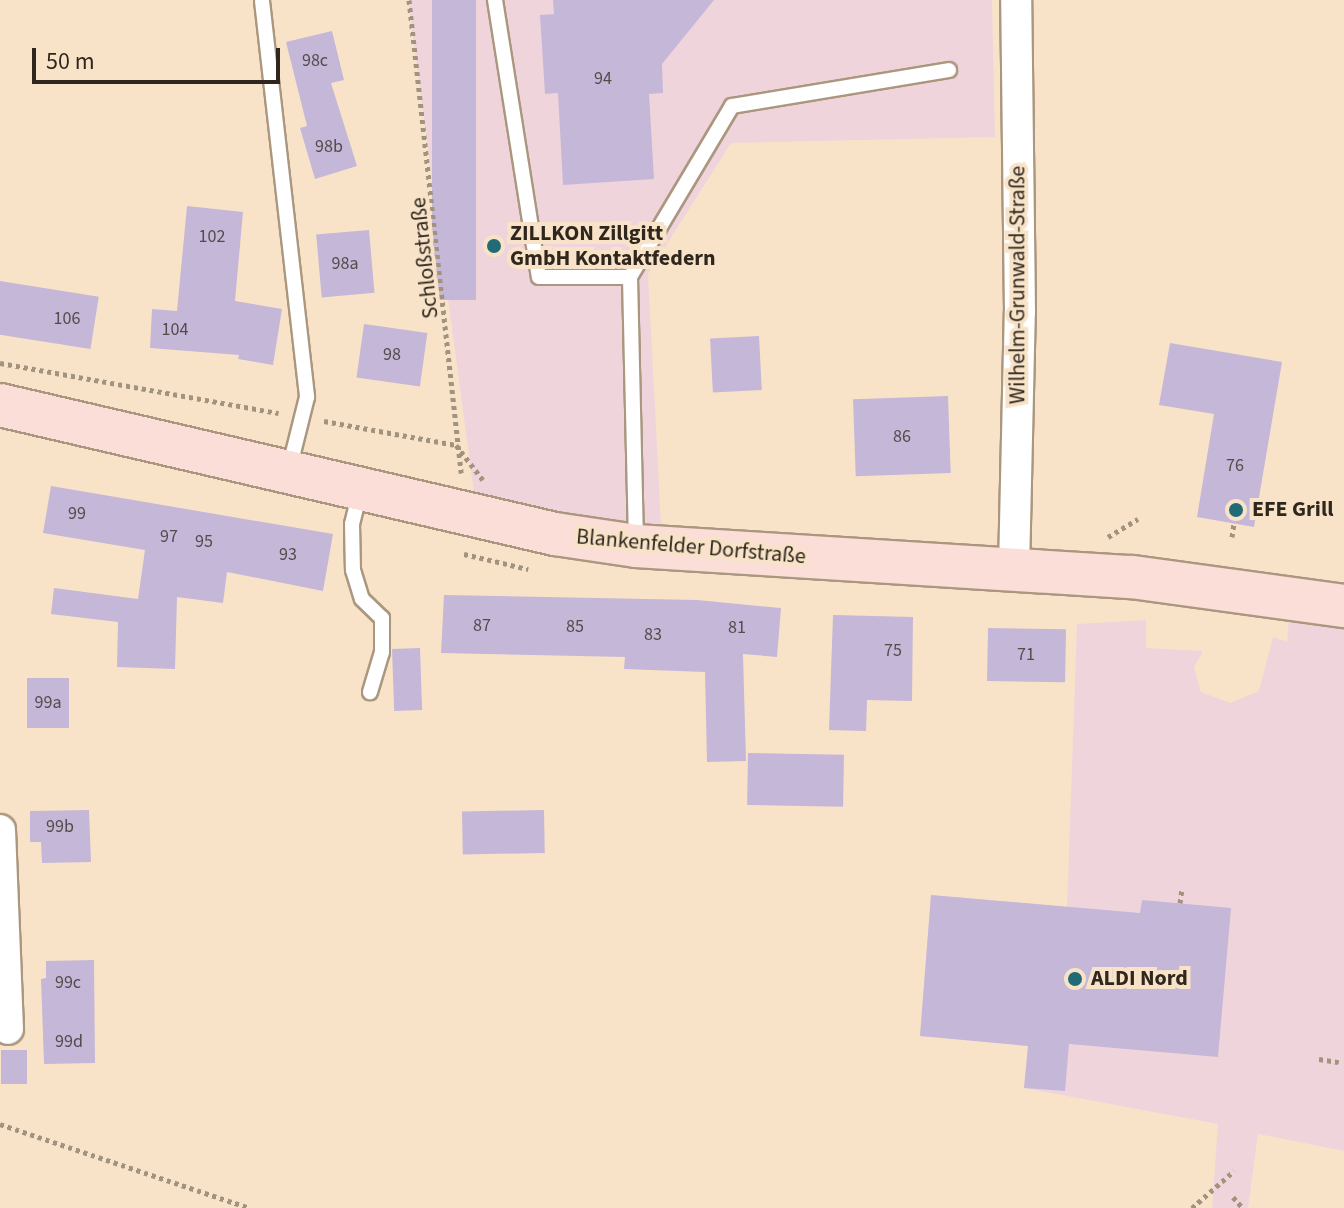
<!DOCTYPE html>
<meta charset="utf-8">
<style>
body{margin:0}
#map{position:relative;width:1344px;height:1208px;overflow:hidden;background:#f8e3c9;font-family:"Source Sans 3",sans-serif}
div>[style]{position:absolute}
.commercial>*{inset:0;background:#efd5db}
.building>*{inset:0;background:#c5b7d7;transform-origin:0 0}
.path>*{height:5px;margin-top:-2.5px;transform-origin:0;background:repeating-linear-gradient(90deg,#a2937f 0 4px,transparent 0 8px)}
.roads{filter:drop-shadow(2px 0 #ab977f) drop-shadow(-2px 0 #ab977f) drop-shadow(0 2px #ab977f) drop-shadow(0 -2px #ab977f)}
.lane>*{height:14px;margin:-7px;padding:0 7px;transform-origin:7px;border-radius:7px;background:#fff}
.street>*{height:30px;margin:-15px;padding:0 15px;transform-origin:15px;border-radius:15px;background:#fff}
.secondary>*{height:42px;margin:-21px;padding:0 21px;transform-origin:21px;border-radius:21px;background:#fbded7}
.dots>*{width:22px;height:22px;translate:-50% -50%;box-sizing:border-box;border:4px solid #f8e3c9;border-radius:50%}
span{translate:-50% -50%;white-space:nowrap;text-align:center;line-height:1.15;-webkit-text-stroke:8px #f8e3c9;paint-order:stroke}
.number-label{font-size:18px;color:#544b4c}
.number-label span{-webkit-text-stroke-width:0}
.poi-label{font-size:22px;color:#2f271d;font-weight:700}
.left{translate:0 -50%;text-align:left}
.street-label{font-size:22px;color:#2f271d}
.scale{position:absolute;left:32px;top:48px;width:248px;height:36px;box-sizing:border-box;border:4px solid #2f271d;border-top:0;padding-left:10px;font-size:24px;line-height:28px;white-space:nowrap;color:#2f271d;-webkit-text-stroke:6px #f8e3c9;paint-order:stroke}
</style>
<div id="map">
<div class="commercial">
<i style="clip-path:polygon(408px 0,992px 0,995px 137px,731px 143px,648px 274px,661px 524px,476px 508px)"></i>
<i style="clip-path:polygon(1289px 619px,1344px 626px,1344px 1151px,1258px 1134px,1248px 1208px,1212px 1208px,1218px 1124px,1024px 1088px,1028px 1046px,920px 1036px,931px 895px,1067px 907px,1077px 624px,1146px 620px,1146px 648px,1203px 651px,1194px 667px,1201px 692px,1230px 703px,1259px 691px,1273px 637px,1287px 642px)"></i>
</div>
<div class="building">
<i style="left:432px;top:0;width:44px;height:300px"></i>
<i style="clip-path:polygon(553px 0,714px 0,662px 64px,663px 93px,649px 94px,654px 179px,563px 185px,558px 93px,545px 94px,540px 15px,554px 14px)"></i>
<i style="clip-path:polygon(332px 31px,344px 80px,331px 83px,357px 166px,315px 179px,300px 128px,307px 126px,286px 42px)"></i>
<i style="clip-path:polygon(187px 206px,243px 212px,235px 301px,282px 309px,273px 365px,238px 359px,239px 355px,150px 348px,152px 309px,177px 311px)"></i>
<i style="left:369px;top:230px;width:63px;height:53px;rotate:85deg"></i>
<i style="left:0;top:281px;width:100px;height:53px;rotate:9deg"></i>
<i style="left:364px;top:324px;width:64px;height:54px;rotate:8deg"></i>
<i style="left:759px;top:336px;width:54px;height:49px;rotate:87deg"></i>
<i style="clip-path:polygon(1170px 343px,1282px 362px,1254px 527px,1197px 517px,1214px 414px,1159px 405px)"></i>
<i style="left:948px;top:396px;width:77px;height:95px;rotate:88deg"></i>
<i style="clip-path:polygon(51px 486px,333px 534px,323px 591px,227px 572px,223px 603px,177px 597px,175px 669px,117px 667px,118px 622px,51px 614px,54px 588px,138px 599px,145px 550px,43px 533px)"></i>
<i style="clip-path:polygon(444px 595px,697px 600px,781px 608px,777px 657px,743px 654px,746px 761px,707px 762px,705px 672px,624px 669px,625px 657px,441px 653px)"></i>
<i style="clip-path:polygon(833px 615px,913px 617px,912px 701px,867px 700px,866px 731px,829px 730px)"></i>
<i style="left:988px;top:628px;width:78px;height:53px;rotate:1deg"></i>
<i style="left:420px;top:648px;width:62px;height:28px;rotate:88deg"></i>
<i style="left:27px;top:678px;width:42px;height:50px"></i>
<i style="left:748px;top:753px;width:96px;height:52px;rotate:1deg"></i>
<i style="clip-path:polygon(89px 810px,91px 862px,42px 863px,41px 842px,30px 842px,30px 811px)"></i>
<i style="left:544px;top:810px;width:43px;height:82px;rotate:89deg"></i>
<i style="clip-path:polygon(931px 895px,1140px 913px,1142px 900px,1231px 908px,1218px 1057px,1069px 1044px,1065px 1091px,1024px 1088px,1028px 1046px,920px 1036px)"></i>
<i style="clip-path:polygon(94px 960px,95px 1063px,44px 1064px,41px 979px,46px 978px,46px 961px)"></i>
<i style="left:1px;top:1050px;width:26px;height:34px"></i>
</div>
<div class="path">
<i style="left:409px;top:0;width:476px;rotate:83.7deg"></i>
<i style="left:0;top:363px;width:283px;rotate:10.2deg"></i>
<i style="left:324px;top:421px;width:134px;rotate:10.3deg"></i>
<i style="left:456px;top:445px;width:44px;rotate:52.4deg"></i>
<i style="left:1108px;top:537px;width:35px;rotate:-31deg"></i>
<i style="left:1232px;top:537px;width:14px;rotate:-82deg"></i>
<i style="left:464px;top:554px;width:66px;rotate:13.2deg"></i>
<i style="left:1180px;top:903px;width:14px;rotate:-82deg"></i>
<i style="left:1319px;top:1059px;width:20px;rotate:9deg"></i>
<i style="left:0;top:1124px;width:264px;rotate:18.6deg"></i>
<i style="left:1233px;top:1197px;width:15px;rotate:48deg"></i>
<i style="left:1192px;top:1208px;width:56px;rotate:-41.4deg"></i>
</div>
<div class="roads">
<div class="lane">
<i style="left:495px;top:0;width:280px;rotate:81deg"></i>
<i style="left:539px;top:277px;width:91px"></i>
<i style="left:262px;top:1px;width:399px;rotate:83.5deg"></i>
<i style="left:307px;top:397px;width:74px;rotate:104deg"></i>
<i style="left:360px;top:492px;width:33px;rotate:104deg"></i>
<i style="left:352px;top:524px;width:46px;rotate:88.8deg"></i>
<i style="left:353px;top:570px;width:30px;rotate:73deg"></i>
<i style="left:362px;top:599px;width:28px;rotate:44deg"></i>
<i style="left:382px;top:618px;width:34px;rotate:90deg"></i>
<i style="left:382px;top:652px;width:42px;rotate:106.7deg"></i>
<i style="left:636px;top:542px;width:265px;rotate:-91.3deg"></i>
<i style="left:630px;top:277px;width:199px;rotate:-59.2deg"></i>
<i style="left:732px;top:106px;width:220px;rotate:-9.4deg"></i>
</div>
<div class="street">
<i style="left:1014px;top:569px;width:257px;rotate:-88.7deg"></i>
<i style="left:1020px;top:312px;width:312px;rotate:-90.7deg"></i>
<i style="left:0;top:830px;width:199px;rotate:87.7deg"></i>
</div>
<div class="secondary">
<i style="left:0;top:405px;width:570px;rotate:13.09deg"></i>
<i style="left:555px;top:534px;width:82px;rotate:8.4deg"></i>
<i style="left:636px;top:546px;width:497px;rotate:3.6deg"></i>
<i style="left:1132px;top:577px;width:214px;rotate:7.8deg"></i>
</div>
</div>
<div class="dots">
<i style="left:494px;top:246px;background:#216a76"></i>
<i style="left:1236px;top:510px;background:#216a76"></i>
<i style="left:1075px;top:979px;background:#216a76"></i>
</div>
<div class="number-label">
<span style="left:315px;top:61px">98c</span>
<span style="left:603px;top:79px">94</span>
<span style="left:329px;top:147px">98b</span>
<span style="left:212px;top:237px">102</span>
<span style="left:345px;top:264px">98a</span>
<span style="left:67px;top:319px">106</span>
<span style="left:175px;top:330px">104</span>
<span style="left:392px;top:355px">98</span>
<span style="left:902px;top:437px">86</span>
<span style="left:1235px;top:466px">76</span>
<span style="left:77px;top:514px">99</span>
<span style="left:169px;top:537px">97</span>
<span style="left:204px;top:542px">95</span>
<span style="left:288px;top:555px">93</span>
<span style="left:482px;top:626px">87</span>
<span style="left:575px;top:627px">85</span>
<span style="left:737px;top:628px">81</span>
<span style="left:653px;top:635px">83</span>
<span style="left:893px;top:651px">75</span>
<span style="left:1026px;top:655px">71</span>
<span style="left:48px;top:703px">99a</span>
<span style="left:60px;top:827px">99b</span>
<span style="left:68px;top:983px">99c</span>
<span style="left:69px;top:1042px">99d</span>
</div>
<div class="poi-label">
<span class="left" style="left:510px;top:246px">ZILLKON Zillgitt<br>GmbH Kontaktfedern</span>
<span class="left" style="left:1252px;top:510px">EFE Grill</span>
<span class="left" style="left:1091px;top:979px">ALDI Nord</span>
</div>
<div class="street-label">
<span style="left:425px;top:258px;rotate:-96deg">Schloßstraße</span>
<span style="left:1018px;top:285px;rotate:-90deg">Wilhelm-Grunwald-Straße</span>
<span style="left:691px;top:547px;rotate:5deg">Blankenfelder Dorfstraße</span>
</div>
<div class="scale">50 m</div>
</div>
